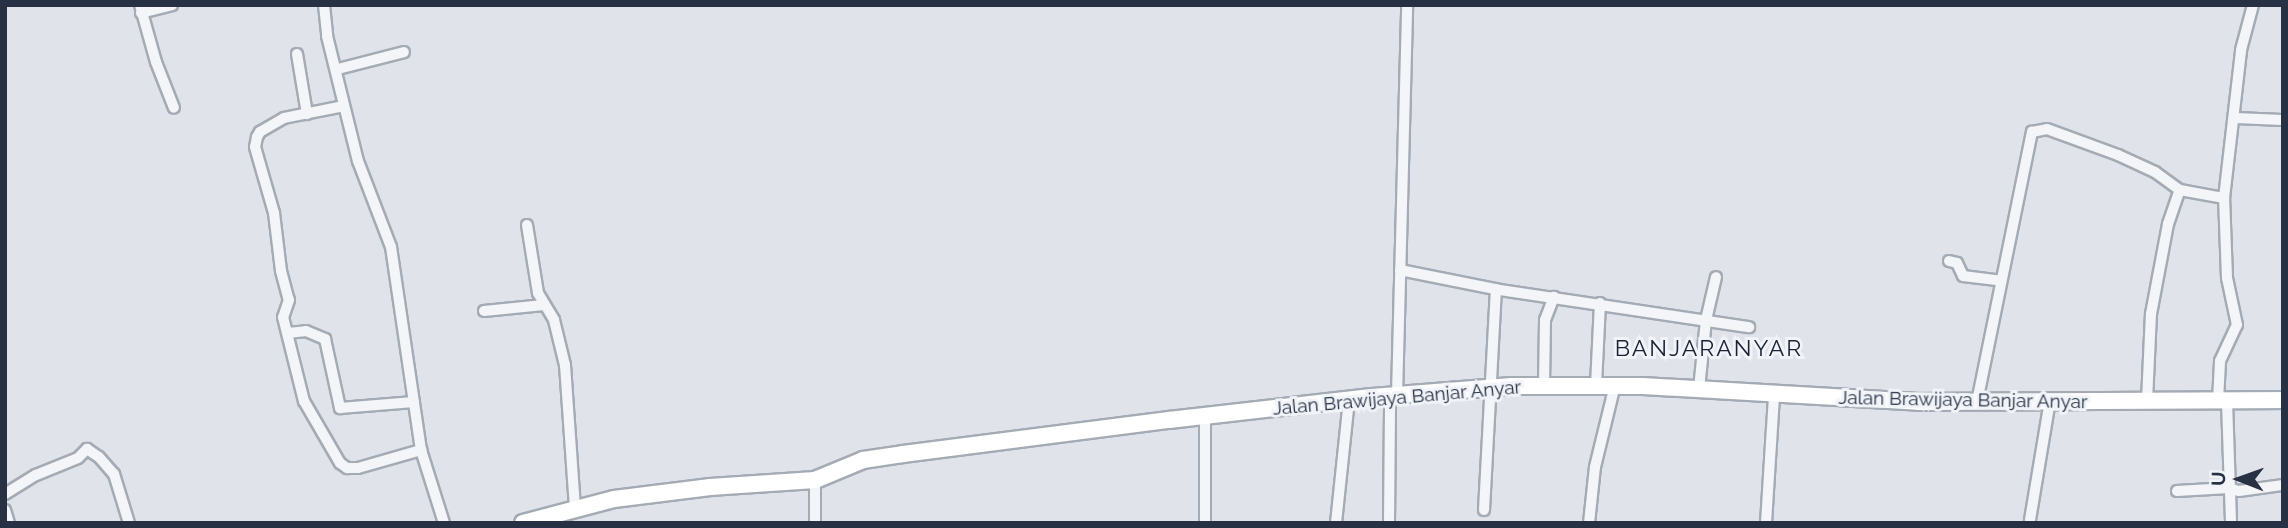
<!DOCTYPE html>
<style>
body{margin:0}
#map{position:relative;width:2288px;height:528px;overflow:hidden;background:#e0e4ea;font-family:Raleway,sans-serif}
div>[style]{position:absolute}
.roads{filter:drop-shadow(2px 0 #a5abb5) drop-shadow(-2px 0 #a5abb5) drop-shadow(0 2px #a5abb5) drop-shadow(0 -2px #a5abb5)}
.street>*{height:10px;margin:-5px;padding:0 5px;transform-origin:5px;border-radius:5px;background:#f3f5f8}
.secondary>*{height:16px;margin:-8px;padding:0 8px;transform-origin:8px;border-radius:8px;background:#fff}
span{translate:-50% -50%;white-space:nowrap;text-align:center;line-height:1.15;-webkit-text-stroke:6px #f0f3f8;paint-order:stroke}
.street-label{font-size:19px;color:#273143}
.quarter-label{font-size:23px;color:#1a2234;letter-spacing:2px}
.frame{position:absolute;inset:0;border:7px solid #273143;pointer-events:none}
.north{position:absolute;left:2204px;top:444px;width:70px;height:70px;-webkit-text-stroke:5px #f0f3f8;paint-order:stroke;rotate:271deg;font-size:19px;font-weight:700;line-height:28px;text-align:center;color:#273143}
.north::after{content:'';display:block;margin:auto;width:24px;height:32px;background:#273143;clip-path:polygon(50% 0,100% 100%,50% 72%,0 100%)}
</style>
<div id="map">
<div class="roads">
<div class="street">
<i style="left:140px;top:5px;width:59px;rotate:74.3deg"></i>
<i style="left:156px;top:62px;width:49px;rotate:68.6deg"></i>
<i style="left:324px;top:5px;width:31px;rotate:84deg"></i>
<i style="left:327px;top:36px;width:129px;rotate:76.1deg"></i>
<i style="left:358px;top:161px;width:92px;rotate:69deg"></i>
<i style="left:391px;top:247px;width:205px;rotate:81.6deg"></i>
<i style="left:421px;top:450px;width:77px;rotate:72.5deg"></i>
<i style="left:141px;top:13px;width:32px;rotate:-14deg"></i>
<i style="left:297px;top:54px;width:61px;rotate:80.5deg"></i>
<i style="left:338px;top:69px;width:68px;rotate:-14.4deg"></i>
<i style="left:344px;top:106px;width:61px;rotate:168.7deg"></i>
<i style="left:284px;top:118px;width:28px;rotate:150deg"></i>
<i style="left:260px;top:132px;width:6px;rotate:121deg"></i>
<i style="left:257px;top:137px;width:10px;rotate:101deg"></i>
<i style="left:255px;top:147px;width:69px;rotate:73.9deg"></i>
<i style="left:274px;top:213px;width:58px;rotate:83.1deg"></i>
<i style="left:281px;top:271px;width:30px;rotate:75deg"></i>
<i style="left:289px;top:300px;width:18px;rotate:109deg"></i>
<i style="left:283px;top:317px;width:87px;rotate:76deg"></i>
<i style="left:304px;top:401px;width:72px;rotate:59.9deg"></i>
<i style="left:340px;top:463px;width:9px;rotate:36deg"></i>
<i style="left:347px;top:468px;width:11px"></i>
<i style="left:358px;top:468px;width:66px;rotate:-15.9deg"></i>
<i style="left:2235px;top:118px;width:48px;rotate:2.4deg"></i>
<i style="left:527px;top:225px;width:69px;rotate:80.8deg"></i>
<i style="left:538px;top:293px;width:31px;rotate:59deg"></i>
<i style="left:554px;top:320px;width:46px;rotate:76.3deg"></i>
<i style="left:565px;top:365px;width:143px;rotate:86deg"></i>
<i style="left:1949px;top:261px;width:8px;rotate:14deg"></i>
<i style="left:1957px;top:263px;width:14px;rotate:65deg"></i>
<i style="left:1963px;top:276px;width:38px;rotate:7deg"></i>
<i style="left:1400px;top:270px;width:102px;rotate:11.3deg"></i>
<i style="left:1500px;top:290px;width:252px;rotate:8.5deg"></i>
<i style="left:484px;top:311px;width:60px;rotate:-5.7deg"></i>
<i style="left:288px;top:333px;width:18px;rotate:-6deg"></i>
<i style="left:306px;top:331px;width:21px;rotate:23deg"></i>
<i style="left:325px;top:339px;width:71px;rotate:77.7deg"></i>
<i style="left:340px;top:408px;width:74px;rotate:-4.6deg"></i>
<i style="left:1544px;top:385px;width:65px;rotate:-89.1deg"></i>
<i style="left:1545px;top:320px;width:25px;rotate:-69deg"></i>
<i style="left:1596px;top:385px;width:82px;rotate:-87.2deg"></i>
<i style="left:1699px;top:389px;width:69px;rotate:-84.2deg"></i>
<i style="left:1706px;top:320px;width:44px;rotate:-76.9deg"></i>
<i style="left:1397px;top:395px;width:390px;rotate:-88.5deg"></i>
<i style="left:2147px;top:401px;width:87px;rotate:-87.4deg"></i>
<i style="left:2151px;top:314px;width:92px;rotate:-79.3deg"></i>
<i style="left:2168px;top:224px;width:36px;rotate:-71deg"></i>
<i style="left:2180px;top:190px;width:45px;rotate:10.3deg"></i>
<i style="left:2224px;top:198px;width:149px;rotate:-83.4deg"></i>
<i style="left:2241px;top:50px;width:47px;rotate:-75.1deg"></i>
<i style="left:2218px;top:401px;width:40px;rotate:-87.1deg"></i>
<i style="left:2220px;top:361px;width:40px;rotate:-65deg"></i>
<i style="left:2237px;top:325px;width:48px;rotate:-102deg"></i>
<i style="left:2227px;top:278px;width:80px;rotate:-92.1deg"></i>
<i style="left:2227px;top:401px;width:122px;rotate:88.1deg"></i>
<i style="left:1977px;top:402px;width:276px;rotate:-78.5deg"></i>
<i style="left:2032px;top:132px;width:15px;rotate:-11deg"></i>
<i style="left:2047px;top:129px;width:76px;rotate:20.1deg"></i>
<i style="left:2118px;top:155px;width:41px;rotate:24.7deg"></i>
<i style="left:2155px;top:172px;width:31px;rotate:36deg"></i>
<i style="left:1205px;top:416px;width:107px;rotate:90deg"></i>
<i style="left:2177px;top:491px;width:52px;rotate:-3.3deg"></i>
<i style="left:2229px;top:488px;width:10px;rotate:17deg"></i>
<i style="left:2239px;top:491px;width:43px;rotate:-7.9deg"></i>
<i style="left:5px;top:494px;width:36px;rotate:-32deg"></i>
<i style="left:36px;top:475px;width:45px;rotate:-22deg"></i>
<i style="left:78px;top:458px;width:13px;rotate:-45deg"></i>
<i style="left:87px;top:449px;width:14px;rotate:34deg"></i>
<i style="left:99px;top:457px;width:23px;rotate:49deg"></i>
<i style="left:114px;top:474px;width:51px;rotate:73deg"></i>
<i style="left:5px;top:510px;width:14px;rotate:73deg"></i>
<i style="left:1484px;top:510px;width:221px;rotate:-86.9deg"></i>
<i style="left:2030px;top:520px;width:121px;rotate:-80.5deg"></i>
<i style="left:815px;top:523px;width:43px;rotate:-90deg"></i>
<i style="left:1336px;top:523px;width:124px;rotate:-84deg"></i>
<i style="left:1389px;top:523px;width:127px;rotate:-89.5deg"></i>
<i style="left:1589px;top:523px;width:56px;rotate:-83.9deg"></i>
<i style="left:1595px;top:467px;width:84px;rotate:-76.3deg"></i>
<i style="left:1766px;top:523px;width:127px;rotate:-86.4deg"></i>
</div>
<div class="secondary">
<i style="left:523px;top:523px;width:94px;rotate:-14.8deg"></i>
<i style="left:614px;top:499px;width:97px;rotate:-7.1deg"></i>
<i style="left:710px;top:487px;width:105px;rotate:-3.8deg"></i>
<i style="left:815px;top:480px;width:52px;rotate:-22.6deg"></i>
<i style="left:863px;top:460px;width:40px;rotate:-8.5deg"></i>
<i style="left:903px;top:454px;width:268px;rotate:-7.3deg"></i>
<i style="left:1169px;top:420px;width:204px;rotate:-6.5deg"></i>
<i style="left:1372px;top:397px;width:140px;rotate:-4.5deg"></i>
<i style="left:1512px;top:386px;width:131px"></i>
<i style="left:1643px;top:386px;width:276px;rotate:3.3deg"></i>
<i style="left:1919px;top:402px;width:364px;rotate:-0.3deg"></i>
</div>
</div>
<div class="street-label">
<span style="left:1397px;top:398px;rotate:-5deg">Jalan Brawijaya Banjar Anyar</span>
<span style="left:1963px;top:400px;rotate:1deg">Jalan Brawijaya Banjar Anyar</span>
</div>
<div class="quarter-label">
<span style="left:1709px;top:348px">BANJARANYAR</span>
</div>
<div class="frame"></div>
<div class="north">U</div>
</div>
